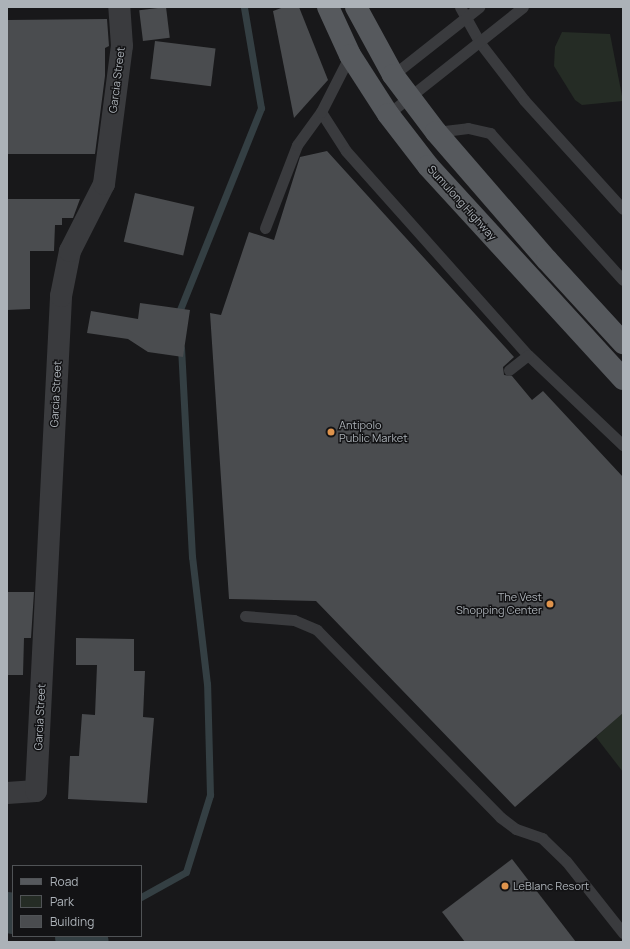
<!DOCTYPE html>
<style>
body{margin:0}
#map{position:relative;width:630px;height:949px;overflow:hidden;background:#18181a;font-family:Manrope,sans-serif}
div>[style]{position:absolute}
.green>*{inset:0;background:#252c25}
.stream>*{height:7px;margin:-3.5px;padding:0 3.5px;transform-origin:3.5px;border-radius:3.5px;background:#343f43}
.river>*{height:41px;margin:-20.5px;padding:0 20.5px;transform-origin:20.5px;border-radius:20.5px;background:#343f43}
.building>*{inset:0;background:#4a4c4f;transform-origin:0 0}
.service>*{height:11px;margin:-5.5px;padding:0 5.5px;transform-origin:5.5px;border-radius:5.5px;background:#3a3b3e}
.minor>*{height:22px;margin:-11px;padding:0 11px;transform-origin:11px;border-radius:11px;background:#3a3b3e}
.primary>*{height:22px;margin:-11px;padding:0 11px;transform-origin:11px;border-radius:11px;background:#56595d}
.dots>*{width:11px;height:11px;translate:-50% -50%;box-sizing:border-box;border:2px solid #131315;border-radius:50%}
span{translate:-50% -50%;white-space:nowrap;text-align:center;line-height:1.15;-webkit-text-stroke:3px #131315;paint-order:stroke}
.street-label{font-size:11px;color:#acb2b8}
.poi-label{font-size:11px;color:#acb2b8}
.left{translate:0 -50%;text-align:left}
.right{translate:-100% -50%;text-align:right}
.frame{position:absolute;inset:0;border:8px solid #acb2b8;pointer-events:none}
.legend{position:absolute;left:12px;top:865px;width:130px;height:72px;box-sizing:border-box;background:#131315;border:1px solid #505356;margin:0;padding:5px 7px;list-style:none;font-size:12px;color:#acb2b8}
.legend li{display:flex;align-items:center;gap:8px;height:20px}
.legend b{width:20px;border:1px solid #505356}
</style>
<div id="map">
<div class="green">
<i style="clip-path:polygon(562px 32px,610px 34px,623px 101px,582px 105px,575px 100px,554px 66px,555px 47px)"></i>
<i style="clip-path:polygon(623px 712px,623px 772px,596px 737px)"></i>
</div>
<div class="stream">
<i style="left:179px;top:317px;width:5px;rotate:-90deg"></i>
<i style="left:179px;top:312px;width:220px;rotate:-68.1deg"></i>
<i style="left:261px;top:108px;width:102px;rotate:-99.6deg"></i>
<i style="left:141px;top:897px;width:51px;rotate:-29.1deg"></i>
<i style="left:186px;top:872px;width:81px;rotate:-72.7deg"></i>
<i style="left:210px;top:795px;width:111px;rotate:-91.5deg"></i>
<i style="left:207px;top:684px;width:128px;rotate:-96.7deg"></i>
<i style="left:192px;top:557px;width:209px;rotate:-93deg"></i>
</div>
<div class="river">
<i style="left:7px;top:912px;width:6px;rotate:9deg"></i>
<i style="left:75px;top:936px;width:14px;rotate:25deg"></i>
</div>
<div class="building">
<i style="left:166px;top:7px;width:31px;height:27px;rotate:83deg"></i>
<i style="clip-path:polygon(284px 7px,299px 7px,328px 80px,294px 118px,273px 11px)"></i>
<i style="clip-path:polygon(107px 19px,109px 46px,105px 48px,105px 76px,95px 154px,7px 154px,7px 20px)"></i>
<i style="left:155px;top:41px;width:61px;height:38px;rotate:7deg"></i>
<i style="clip-path:polygon(327px 151px,514px 357px,503px 367px,504px 375px,512px 376px,532px 400px,543px 391px,623px 477px,623px 713px,515px 807px,316px 601px,229px 599px,210px 313px,221px 315px,249px 232px,274px 240px,300px 157px)"></i>
<i style="left:135px;top:193px;width:61px;height:50px;rotate:13deg"></i>
<i style="clip-path:polygon(7px 199px,80px 199px,73px 218px,62px 218px,62px 225px,55px 225px,54px 251px,30px 251px,30px 309px,7px 310px)"></i>
<i style="clip-path:polygon(140px 303px,190px 310px,183px 357px,148px 352px,128px 339px,87px 333px,91px 311px,138px 319px)"></i>
<i style="clip-path:polygon(7px 592px,34px 592px,31px 638px,24px 638px,23px 675px,7px 675px)"></i>
<i style="clip-path:polygon(76px 638px,134px 639px,134px 671px,145px 671px,143px 717px,154px 718px,147px 803px,68px 799px,70px 756px,79px 756px,82px 714px,95px 715px,97px 665px,76px 665px)"></i>
<i style="clip-path:polygon(512px 859px,576px 942px,465px 942px,442px 912px)"></i>
</div>
<div class="service">
<i style="left:460px;top:7px;width:41px;rotate:60.9deg"></i>
<i style="left:480px;top:43px;width:72px;rotate:52.3deg"></i>
<i style="left:524px;top:100px;width:147px;rotate:47.8deg"></i>
<i style="left:393px;top:75px;width:110px;rotate:-38.3deg"></i>
<i style="left:321px;top:112px;width:46px;rotate:57.3deg"></i>
<i style="left:346px;top:151px;width:273px;rotate:48.3deg"></i>
<i style="left:528px;top:355px;width:131px;rotate:43.5deg"></i>
<i style="left:388px;top:114px;width:172px;rotate:-38.4deg"></i>
<i style="left:436px;top:132px;width:32px;rotate:-7deg"></i>
<i style="left:468px;top:128px;width:23px;rotate:13deg"></i>
<i style="left:490px;top:133px;width:198px;rotate:47.9deg"></i>
<i style="left:265px;top:228px;width:89px;rotate:-68.9deg"></i>
<i style="left:297px;top:145px;width:41px;rotate:-54deg"></i>
<i style="left:321px;top:112px;width:64px;rotate:-63deg"></i>
<i style="left:509px;top:370px;width:24px;rotate:-38deg"></i>
<i style="left:245px;top:616px;width:49px;rotate:4.7deg"></i>
<i style="left:294px;top:620px;width:25px;rotate:23deg"></i>
<i style="left:317px;top:630px;width:262px;rotate:45.6deg"></i>
<i style="left:500px;top:817px;width:20px;rotate:37deg"></i>
<i style="left:516px;top:829px;width:28px;rotate:19deg"></i>
<i style="left:542px;top:838px;width:33px;rotate:44deg"></i>
<i style="left:566px;top:861px;width:92px;rotate:51.6deg"></i>
</div>
<div class="minor">
<i style="left:7px;top:793px;width:29px;rotate:-4deg"></i>
<i style="left:36px;top:791px;width:496px;rotate:-87.1deg"></i>
<i style="left:61px;top:296px;width:46px;rotate:-78.7deg"></i>
<i style="left:70px;top:251px;width:75px;rotate:-63.1deg"></i>
<i style="left:104px;top:184px;width:139px;rotate:-82.6deg"></i>
<i style="left:122px;top:46px;width:39px;rotate:-94deg"></i>
</div>
<div class="primary">
<i style="left:328px;top:7px;width:53px;rotate:65.4deg"></i>
<i style="left:350px;top:55px;width:70px;rotate:57.2deg"></i>
<i style="left:388px;top:114px;width:66px;rotate:52.4deg"></i>
<i style="left:428px;top:166px;width:289px;rotate:47.5deg"></i>
<i style="left:356px;top:7px;width:77px;rotate:61.4deg"></i>
<i style="left:393px;top:75px;width:71px;rotate:53deg"></i>
<i style="left:436px;top:132px;width:169px;rotate:49.1deg"></i>
<i style="left:547px;top:260px;width:113px;rotate:47.5deg"></i>
</div>
<div class="dots">
<i style="left:331px;top:432px;background:#de934c"></i>
<i style="left:550px;top:604px;background:#de934c"></i>
<i style="left:505px;top:886px;background:#de934c"></i>
</div>
<div class="street-label">
<span style="left:117px;top:80px;rotate:-83deg">Garcia Street</span>
<span style="left:462px;top:203px;rotate:48deg">Sumulong Highway</span>
<span style="left:56px;top:394px;rotate:-87deg">Garcia Street</span>
<span style="left:40px;top:717px;rotate:-87deg">Garcia Street</span>
</div>
<div class="poi-label">
<span class="left" style="left:339px;top:432px">Antipolo<br>Public Market</span>
<span class="right" style="left:542px;top:604px">The Vest<br>Shopping Center</span>
<span class="left" style="left:513px;top:886px">LeBlanc Resort</span>
</div>
<div class="frame"></div>
<ul class="legend">
<li><b style="height:5px;background:#56595d"></b>Road</li>
<li><b style="height:11px;background:#252c25"></b>Park</li>
<li><b style="height:11px;background:#4a4c4f"></b>Building</li>
</ul>
</div>
